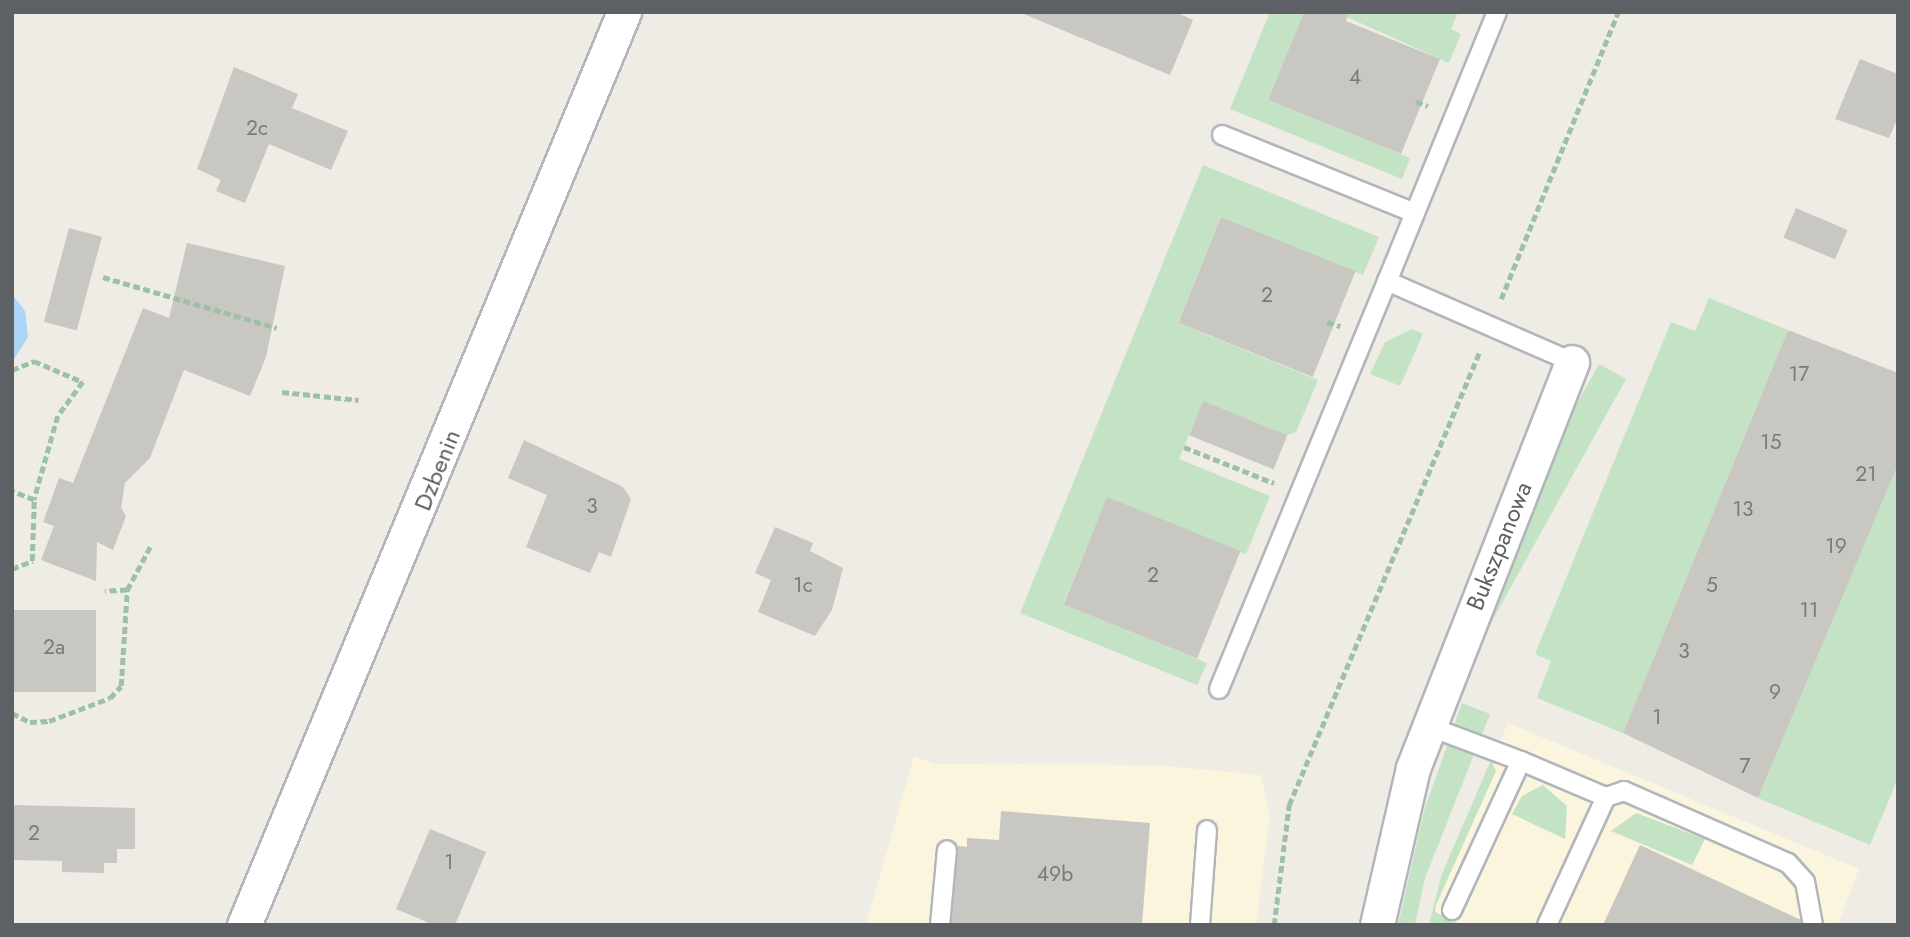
<!DOCTYPE html>
<style>
body{margin:0}
#map{position:relative;width:1910px;height:937px;overflow:hidden;background:#eeece5;font-family:Jost,sans-serif}
div>[style]{position:absolute}
.commercial>*{inset:0;background:#fbf5dd}
.green>*{inset:0;background:#c4e3c4;transform-origin:0 0}
.water>*{inset:0;background:#abd4f7}
.building>*{inset:0;background:#c9c7c2;transform-origin:0 0}
.path>*{height:4.5px;margin-top:-2.25px;transform-origin:0;background:repeating-linear-gradient(90deg,#9cc1a8 0 7px,transparent 0 10.5px)}
.roads{filter:drop-shadow(2px 0 #b2b5b9) drop-shadow(-2px 0 #b2b5b9) drop-shadow(0 2px #b2b5b9) drop-shadow(0 -2px #b2b5b9)}
.service>*{height:18px;margin:-9px;padding:0 9px;transform-origin:9px;border-radius:9px;background:#fff}
.minor>*{height:33px;margin:-16.5px;padding:0 16.5px;transform-origin:16.5px;border-radius:16.5px;background:#fff}
span{translate:-50% -50%;white-space:nowrap;text-align:center;line-height:1.15;-webkit-text-stroke:7px #fff;paint-order:stroke}
.number-label{font-size:21px;color:#787a7c}
.number-label span{-webkit-text-stroke-width:0}
.street-label{font-size:24px;color:#5d6064}
.frame{position:absolute;inset:0;border:14px solid #5d6064;pointer-events:none}
</style>
<div id="map">
<div class="commercial">
<i style="clip-path:polygon(1508px 723px,1859px 869px,1838px 925px,1429px 925px,1441px 876px)"></i>
<i style="clip-path:polygon(914px 756px,935px 764px,1155px 765px,1261px 775px,1270px 816px,1256px 925px,866px 925px)"></i>
</div>
<div class="green">
<i style="clip-path:polygon(1270px 12px,1304px 12px,1268px 100px,1410px 158px,1402px 179px,1230px 109px)"></i>
<i style="clip-path:polygon(1336px 12px,1458px 12px,1451px 29px,1461px 34px,1449px 63px)"></i>
<i style="clip-path:polygon(1203px 165px,1379px 237px,1363px 275px,1221px 217px,1178px 323px,1318px 380px,1296px 432px,1287px 435px,1203px 402px,1179px 459px,1270px 496px,1246px 554px,1107px 498px,1063px 604px,1207px 663px,1197px 685px,1020px 613px)"></i>
<i style="clip-path:polygon(1709px 298px,1788px 330px,1623px 733px,1537px 698px,1551px 661px,1535px 654px,1671px 322px,1695px 331px)"></i>
<i style="clip-path:polygon(1412px 329px,1423px 334px,1400px 386px,1370px 374px,1385px 342px)"></i>
<i style="left:1599px;top:364px;width:31px;height:338px;rotate:29deg"></i>
<i style="clip-path:polygon(1898px 462px,1898px 778px,1870px 845px,1758px 798px)"></i>
<i style="clip-path:polygon(1462px 703px,1490px 714px,1425px 878px,1415px 925px,1398px 925px,1424px 811px)"></i>
<i style="clip-path:polygon(1491px 760px,1496px 771px,1436px 905px,1435px 912px,1462px 925px,1429px 925px,1441px 876px)"></i>
<i style="clip-path:polygon(1543px 785px,1567px 806px,1565px 839px,1512px 814px,1522px 796px)"></i>
<i style="clip-path:polygon(1636px 813px,1705px 839px,1692px 865px,1611px 831px)"></i>
</div>
<div class="water">
<i style="clip-path:polygon(12px 294px,25px 311px,28px 337px,12px 362px)"></i>
</div>
<div class="building">
<i style="clip-path:polygon(1019px 12px,1176px 12px,1193px 20px,1170px 75px)"></i>
<i style="clip-path:polygon(1304px 12px,1349px 12px,1346px 21px,1440px 59px,1401px 154px,1268px 100px)"></i>
<i style="clip-path:polygon(1860px 59px,1898px 74px,1898px 117px,1889px 138px,1835px 119px)"></i>
<i style="clip-path:polygon(234px 67px,298px 94px,292px 108px,348px 131px,331px 170px,269px 144px,245px 203px,216px 191px,221px 180px,197px 169px)"></i>
<i style="left:1796px;top:208px;width:56px;height:32px;rotate:23deg"></i>
<i style="left:1221px;top:217px;width:145px;height:114px;rotate:22deg"></i>
<i style="left:69px;top:228px;width:34px;height:97px;rotate:15deg"></i>
<i style="clip-path:polygon(187px 243px,285px 266px,266px 357px,250px 396px,184px 370px,150px 458px,125px 483px,121px 508px,126px 516px,113px 550px,97px 542px,96px 581px,41px 560px,54px 526px,43px 522px,59px 478px,73px 483px,143px 308px,169px 318px)"></i>
<i style="clip-path:polygon(1788px 330px,1898px 373px,1898px 464px,1758px 798px,1623px 733px)"></i>
<i style="left:1203px;top:401px;width:91px;height:37px;rotate:22deg"></i>
<i style="clip-path:polygon(524px 440px,623px 487px,631px 499px,611px 557px,599px 552px,590px 573px,526px 547px,547px 495px,508px 478px)"></i>
<i style="left:1107px;top:497px;width:144px;height:116px;rotate:22deg"></i>
<i style="clip-path:polygon(775px 527px,813px 543px,810px 551px,843px 568px,832px 610px,815px 636px,758px 612px,771px 580px,755px 573px)"></i>
<i style="left:12px;top:610px;width:84px;height:82px"></i>
<i style="clip-path:polygon(12px 805px,135px 808px,135px 849px,117px 849px,117px 863px,104px 863px,104px 873px,62px 872px,62px 861px,12px 860px)"></i>
<i style="clip-path:polygon(1001px 811px,1150px 823px,1142px 925px,951px 925px,958px 846px,967px 847px,967px 838px,999px 840px)"></i>
<i style="clip-path:polygon(430px 829px,486px 852px,455px 925px,434px 925px,396px 909px)"></i>
<i style="clip-path:polygon(1640px 845px,1801px 920px,1801px 925px,1603px 925px)"></i>
</div>
<div class="path">
<i style="left:1416px;top:101px;width:13px;rotate:23deg"></i>
<i style="left:103px;top:277px;width:181px;rotate:16.3deg"></i>
<i style="left:1501px;top:299px;width:310px;rotate:-67.8deg"></i>
<i style="left:1327px;top:322px;width:14px;rotate:17deg"></i>
<i style="left:12px;top:370px;width:24px;rotate:-22deg"></i>
<i style="left:34px;top:361px;width:53px;rotate:23.2deg"></i>
<i style="left:83px;top:382px;width:42px;rotate:126.3deg"></i>
<i style="left:58px;top:416px;width:87px;rotate:105.9deg"></i>
<i style="left:34px;top:500px;width:24px;rotate:-158deg"></i>
<i style="left:282px;top:392px;width:77px;rotate:5.9deg"></i>
<i style="left:1184px;top:447px;width:97px;rotate:21.8deg"></i>
<i style="left:12px;top:569px;width:22px;rotate:-22deg"></i>
<i style="left:32px;top:561px;width:61px;rotate:-88.1deg"></i>
<i style="left:127px;top:590px;width:49px;rotate:-61.9deg"></i>
<i style="left:12px;top:713px;width:20px;rotate:27deg"></i>
<i style="left:30px;top:722px;width:19px;rotate:-3deg"></i>
<i style="left:49px;top:721px;width:65px;rotate:-20.7deg"></i>
<i style="left:110px;top:698px;width:16px;rotate:-47deg"></i>
<i style="left:121px;top:686px;width:96px;rotate:-86.4deg"></i>
<i style="left:127px;top:590px;width:22px;rotate:177deg"></i>
<i style="left:1274px;top:925px;width:121px;rotate:-82.9deg"></i>
<i style="left:1289px;top:805px;width:491px;rotate:-67.2deg"></i>
</div>
<div class="roads">
<div class="service">
<i style="left:1497px;top:12px;width:291px;rotate:112.2deg"></i>
<i style="left:1387px;top:281px;width:202px;rotate:23.6deg"></i>
<i style="left:1222px;top:135px;width:208px;rotate:22deg"></i>
<i style="left:1219px;top:689px;width:441px;rotate:-67.6deg"></i>
<i style="left:1428px;top:726px;width:99px;rotate:20.6deg"></i>
<i style="left:1452px;top:910px;width:164px;rotate:-65.2deg"></i>
<i style="left:1521px;top:761px;width:92px;rotate:23deg"></i>
<i style="left:940px;top:925px;width:75px;rotate:-84.7deg"></i>
<i style="left:1200px;top:925px;width:95px;rotate:-85.8deg"></i>
<i style="left:1547px;top:925px;width:141px;rotate:-65.3deg"></i>
<i style="left:1606px;top:797px;width:19px;rotate:-18deg"></i>
<i style="left:1624px;top:791px;width:179px;rotate:23.7deg"></i>
<i style="left:1788px;top:863px;width:25px;rotate:48deg"></i>
<i style="left:1805px;top:882px;width:44px;rotate:79.5deg"></i>
</div>
<div class="minor">
<i style="left:244px;top:925px;width:989px;rotate:-67.4deg"></i>
<i style="left:1377px;top:925px;width:161px;rotate:-77.1deg"></i>
<i style="left:1413px;top:768px;width:436px;rotate:-68.6deg"></i>
</div>
</div>
<div class="number-label">
<span style="left:1355px;top:77px">4</span>
<span style="left:257px;top:128px">2c</span>
<span style="left:1267px;top:295px">2</span>
<span style="left:1799px;top:374px">17</span>
<span style="left:1771px;top:442px">15</span>
<span style="left:1866px;top:474px">21</span>
<span style="left:592px;top:506px">3</span>
<span style="left:1743px;top:509px">13</span>
<span style="left:1836px;top:546px">19</span>
<span style="left:1153px;top:575px">2</span>
<span style="left:803px;top:585px">1c</span>
<span style="left:1712px;top:585px">5</span>
<span style="left:1809px;top:610px">11</span>
<span style="left:54px;top:647px">2a</span>
<span style="left:1684px;top:651px">3</span>
<span style="left:1775px;top:692px">9</span>
<span style="left:1657px;top:717px">1</span>
<span style="left:1745px;top:766px">7</span>
<span style="left:34px;top:833px">2</span>
<span style="left:449px;top:862px">1</span>
<span style="left:1055px;top:874px">49b</span>
</div>
<div class="street-label">
<span style="left:437px;top:470px;rotate:-68deg">Dzbenin</span>
<span style="left:1499px;top:546px;rotate:-68deg">Bukszpanowa</span>
</div>
<div class="frame"></div>
</div>
